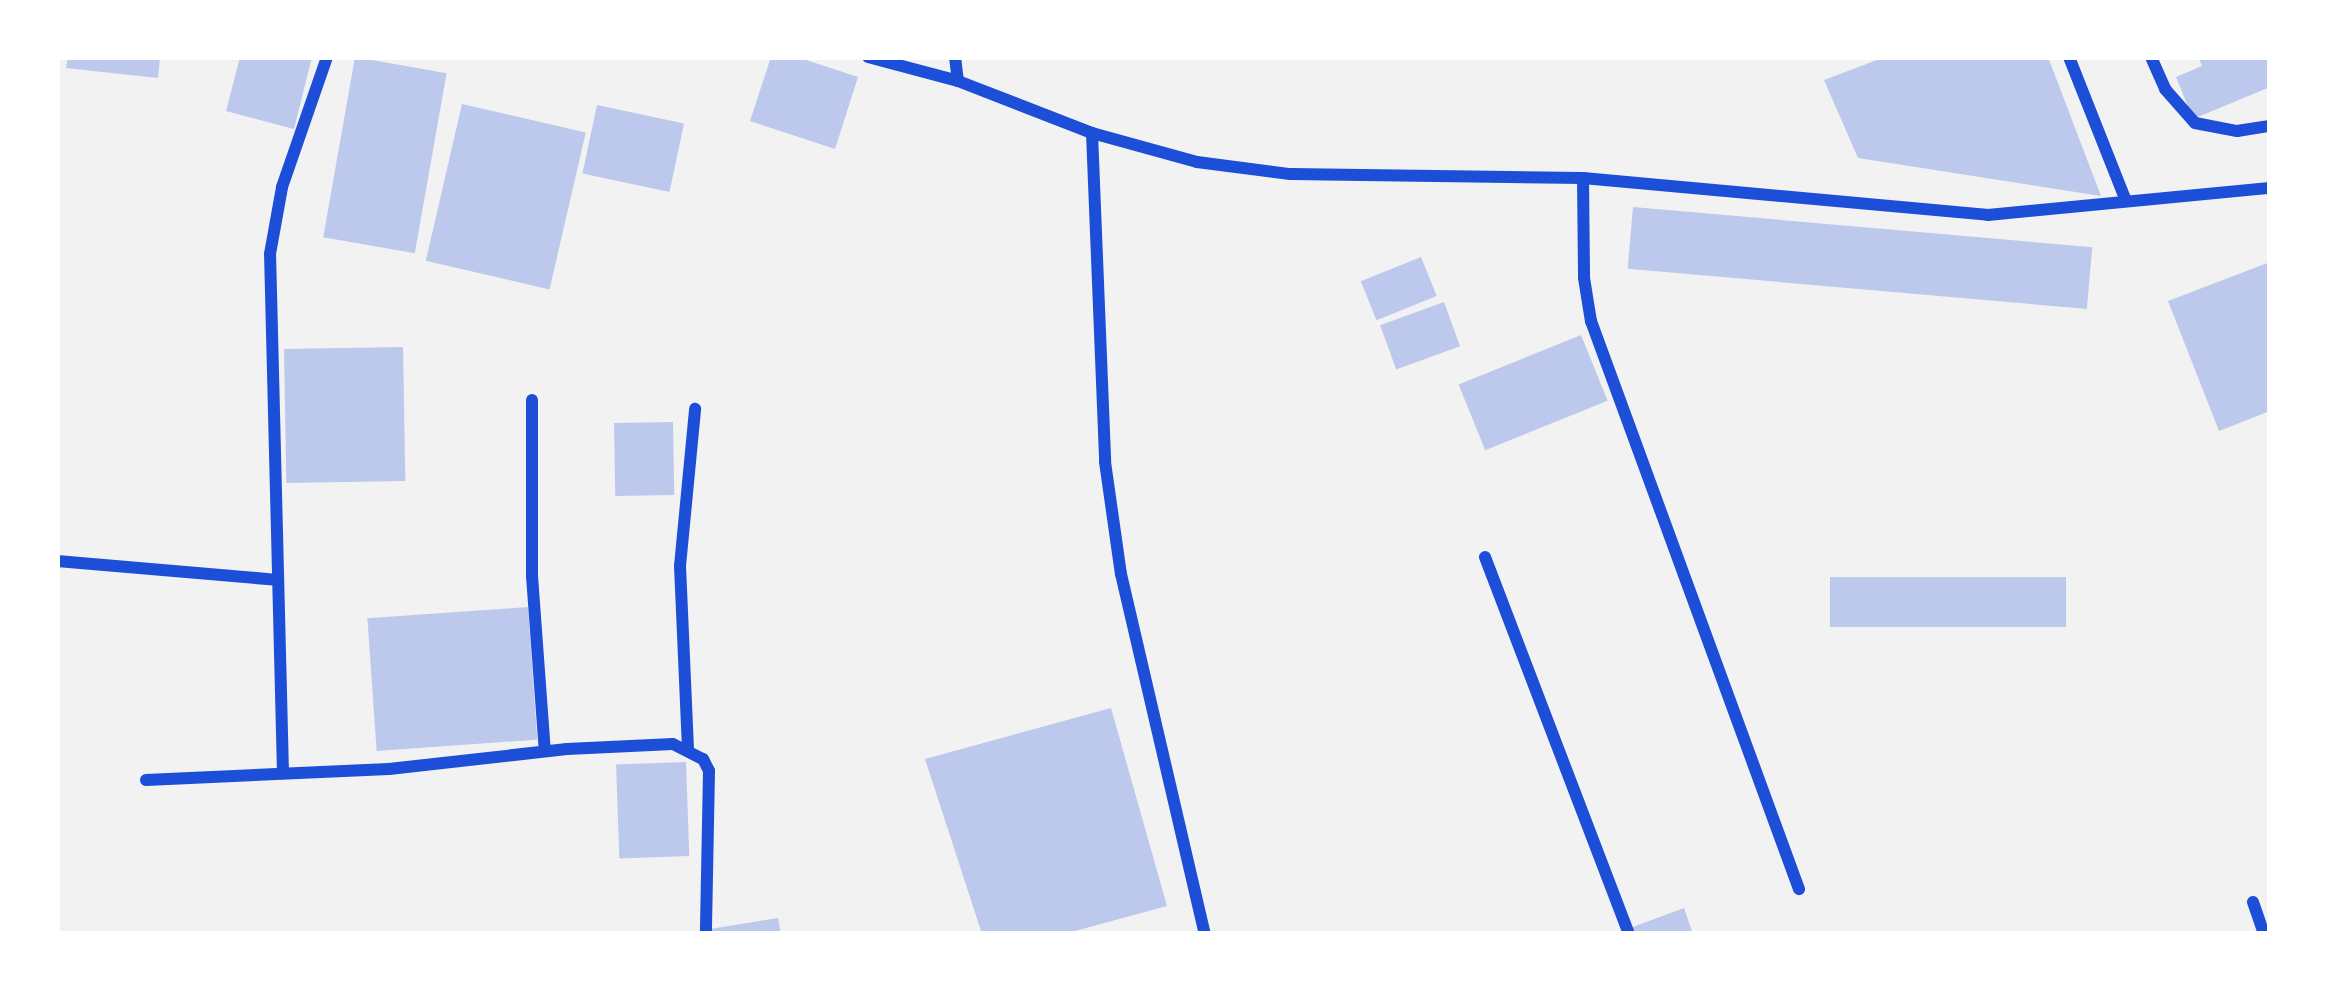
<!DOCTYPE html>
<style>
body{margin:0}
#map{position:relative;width:2327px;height:991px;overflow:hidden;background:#f2f2f2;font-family:Commissioner,sans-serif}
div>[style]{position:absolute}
.building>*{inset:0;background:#bdc9ec;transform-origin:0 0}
.minor>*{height:12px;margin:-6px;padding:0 6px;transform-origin:6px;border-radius:6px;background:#1d4ed8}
span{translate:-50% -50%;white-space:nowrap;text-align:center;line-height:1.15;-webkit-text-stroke:9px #fff;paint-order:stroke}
.frame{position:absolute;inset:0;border:60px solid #fff;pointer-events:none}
</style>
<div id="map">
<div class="building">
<i style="clip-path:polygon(68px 57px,160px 57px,158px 78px,66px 68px)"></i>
<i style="clip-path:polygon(240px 57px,312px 57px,294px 129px,226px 111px)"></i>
<i style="left:355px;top:57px;width:93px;height:183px;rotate:10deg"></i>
<i style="clip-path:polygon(771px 57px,797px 57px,858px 77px,835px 149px,750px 121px)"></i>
<i style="clip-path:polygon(1885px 57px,2048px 57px,2101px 196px,1858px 158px,1824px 80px)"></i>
<i style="clip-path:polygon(2198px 57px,2270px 57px,2270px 87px,2193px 119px,2176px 77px,2202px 66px)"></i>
<i style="left:462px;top:104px;width:127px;height:161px;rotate:13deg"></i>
<i style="left:597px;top:105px;width:89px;height:70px;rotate:12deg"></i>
<i style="left:1633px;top:207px;width:461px;height:62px;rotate:5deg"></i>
<i style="left:1421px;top:257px;width:42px;height:65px;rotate:68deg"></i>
<i style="clip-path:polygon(2270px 262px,2270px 411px,2219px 431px,2168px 301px)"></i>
<i style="left:1444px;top:302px;width:47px;height:68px;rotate:70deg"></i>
<i style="left:1581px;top:335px;width:71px;height:132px;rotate:68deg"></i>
<i style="left:403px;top:347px;width:134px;height:119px;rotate:89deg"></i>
<i style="left:673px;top:422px;width:73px;height:59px;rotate:89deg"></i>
<i style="left:1830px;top:577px;width:236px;height:50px"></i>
<i style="left:528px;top:607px;width:133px;height:161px;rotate:86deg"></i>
<i style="clip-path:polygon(1111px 708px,1167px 906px,1064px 934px,982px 934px,925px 759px)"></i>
<i style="left:686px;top:762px;width:94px;height:70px;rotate:88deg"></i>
<i style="clip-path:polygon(1684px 908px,1693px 934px,1632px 934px,1630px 928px)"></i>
<i style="clip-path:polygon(778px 918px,781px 934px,711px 934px,710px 929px)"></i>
</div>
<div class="minor">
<i style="left:868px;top:57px;width:93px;rotate:14.9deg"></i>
<i style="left:958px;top:81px;width:144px;rotate:21.2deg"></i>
<i style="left:1092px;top:133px;width:109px;rotate:15.4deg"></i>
<i style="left:1197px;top:162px;width:94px;rotate:7.4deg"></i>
<i style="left:1290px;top:174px;width:293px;rotate:0.8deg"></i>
<i style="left:1583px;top:178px;width:407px;rotate:5.2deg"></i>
<i style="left:1988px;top:215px;width:283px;rotate:-5.5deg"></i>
<i style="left:955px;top:57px;width:24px;rotate:83deg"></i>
<i style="left:2069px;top:57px;width:155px;rotate:68.4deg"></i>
<i style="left:2151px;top:57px;width:35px;rotate:66deg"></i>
<i style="left:2165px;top:89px;width:45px;rotate:48.6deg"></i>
<i style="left:2195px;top:123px;width:43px;rotate:10.8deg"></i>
<i style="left:2237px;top:131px;width:33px;rotate:-9deg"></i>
<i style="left:1092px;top:133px;width:329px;rotate:87.7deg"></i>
<i style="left:1105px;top:462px;width:113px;rotate:81.9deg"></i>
<i style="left:1121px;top:574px;width:370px;rotate:76.9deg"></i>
<i style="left:1583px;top:178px;width:100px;rotate:89.4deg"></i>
<i style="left:1584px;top:278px;width:44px;rotate:80.8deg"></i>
<i style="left:1591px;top:321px;width:605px;rotate:69.89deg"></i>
<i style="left:532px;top:400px;width:176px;rotate:90deg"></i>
<i style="left:532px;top:576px;width:175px;rotate:85.8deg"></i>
<i style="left:1485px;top:557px;width:404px;rotate:69.1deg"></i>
<i style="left:57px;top:561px;width:221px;rotate:4.9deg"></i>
<i style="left:688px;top:749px;width:183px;rotate:-92.5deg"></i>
<i style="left:680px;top:566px;width:158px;rotate:-84.5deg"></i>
<i style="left:283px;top:773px;width:519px;rotate:-91.43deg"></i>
<i style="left:270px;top:254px;width:68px;rotate:-79.8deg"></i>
<i style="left:282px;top:187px;width:138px;rotate:-70.9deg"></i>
<i style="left:146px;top:780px;width:243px;rotate:-2.6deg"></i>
<i style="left:389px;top:769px;width:179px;rotate:-6.4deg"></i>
<i style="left:567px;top:749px;width:106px;rotate:-2.7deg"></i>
<i style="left:673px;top:744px;width:34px;rotate:27deg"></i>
<i style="left:703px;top:759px;width:13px;rotate:63deg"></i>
<i style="left:709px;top:771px;width:163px;rotate:91.1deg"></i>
<i style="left:2253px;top:902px;width:34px;rotate:71deg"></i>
</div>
<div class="frame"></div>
</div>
